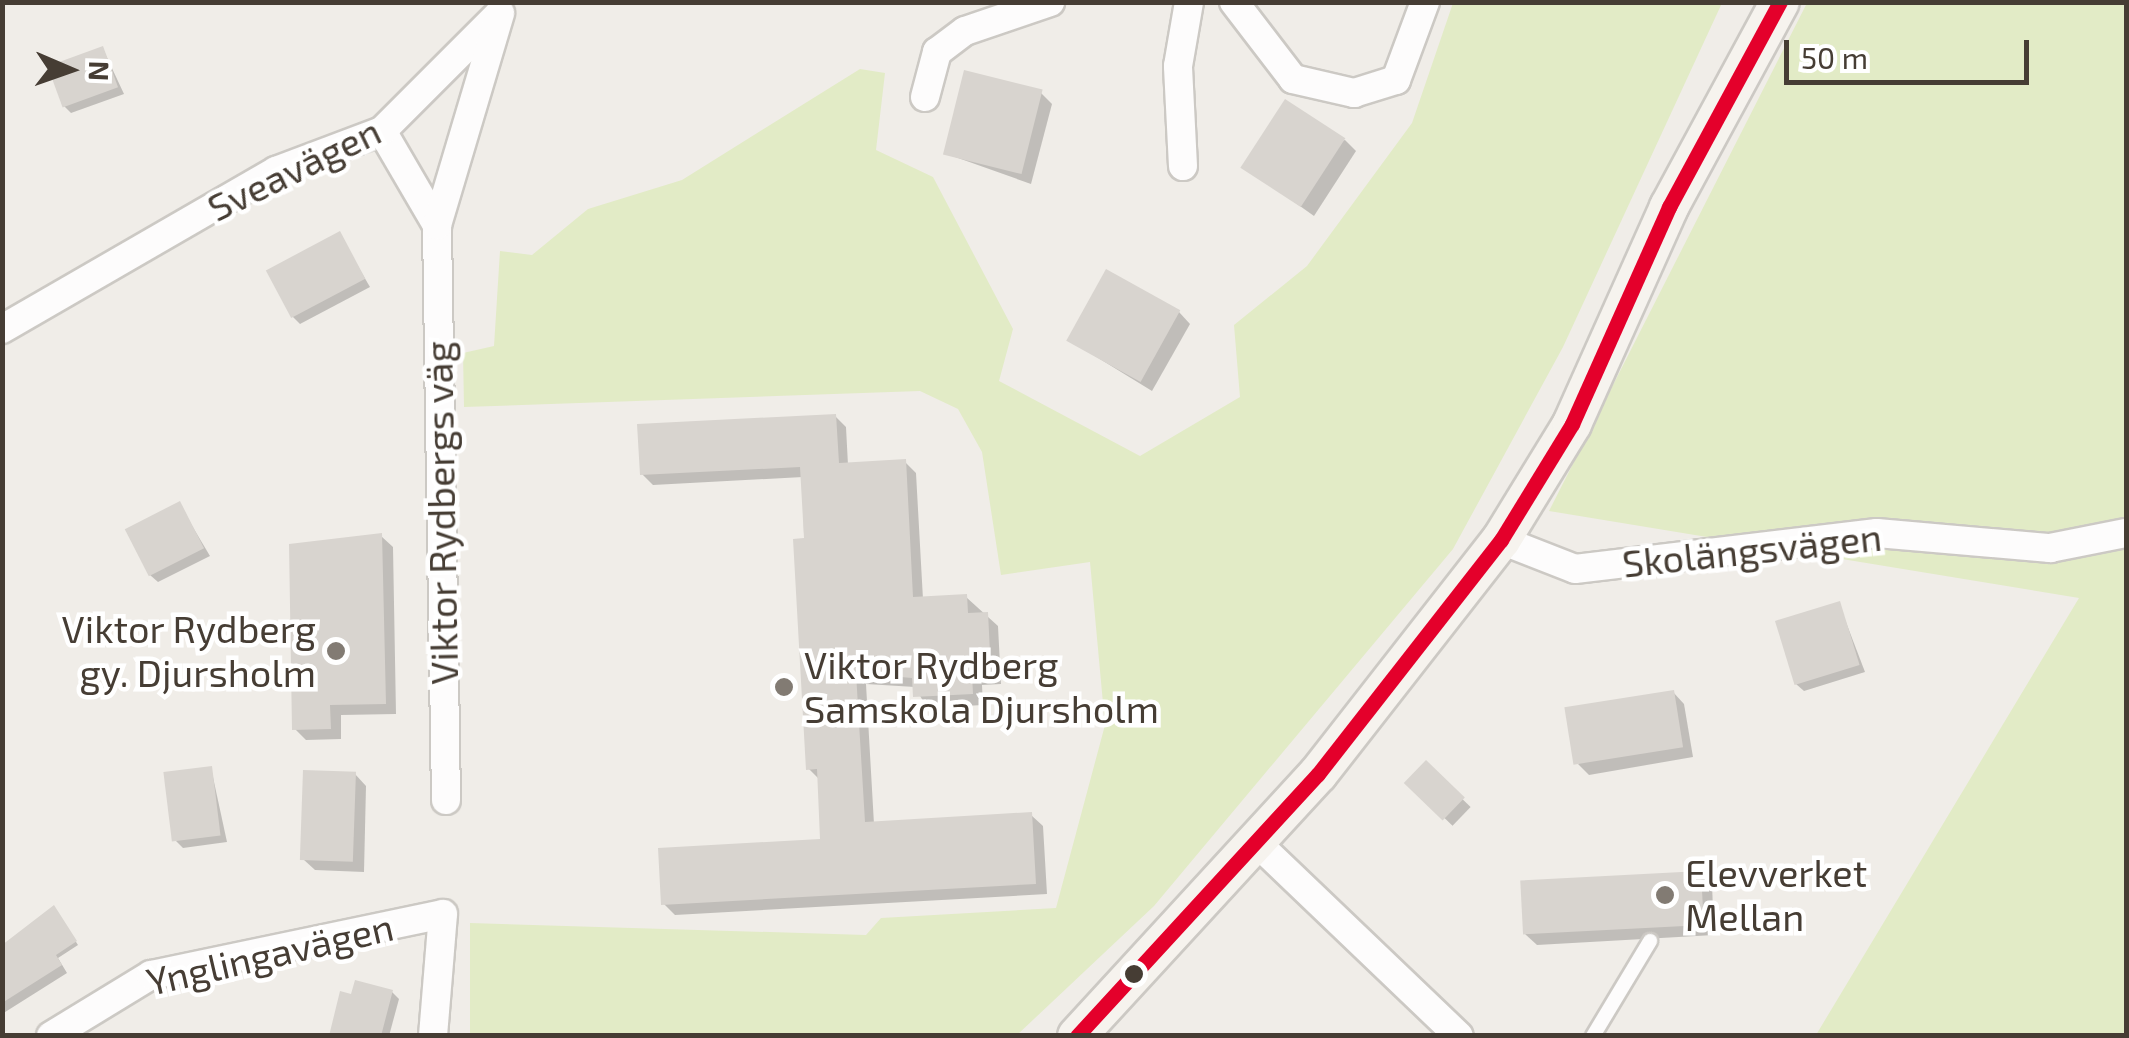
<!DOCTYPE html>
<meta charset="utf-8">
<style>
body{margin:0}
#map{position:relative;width:2129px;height:1038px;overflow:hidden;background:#f0ede8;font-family:"Exo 2",sans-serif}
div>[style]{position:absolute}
.green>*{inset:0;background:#e2ebc6}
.shadow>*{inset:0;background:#0003;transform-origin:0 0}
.building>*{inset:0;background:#d8d4cf;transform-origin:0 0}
.roads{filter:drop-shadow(2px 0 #ccc9c4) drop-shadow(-2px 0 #ccc9c4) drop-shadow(0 2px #ccc9c4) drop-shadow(0 -2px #ccc9c4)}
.lane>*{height:14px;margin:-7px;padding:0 7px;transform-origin:7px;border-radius:7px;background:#fdfcfc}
.street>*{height:28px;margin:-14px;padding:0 14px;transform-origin:14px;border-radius:14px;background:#fdfcfc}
.secondary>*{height:38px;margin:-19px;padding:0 19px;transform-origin:19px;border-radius:19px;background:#f6f3ee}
.bus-1>*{height:15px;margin:-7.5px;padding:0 7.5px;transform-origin:7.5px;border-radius:7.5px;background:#e4002b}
.dots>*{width:28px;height:28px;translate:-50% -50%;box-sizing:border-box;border:5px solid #fff;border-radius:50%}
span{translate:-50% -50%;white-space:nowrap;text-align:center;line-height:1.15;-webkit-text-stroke:9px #fff;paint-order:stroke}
.street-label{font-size:38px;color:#463d34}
.poi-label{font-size:38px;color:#463d34}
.right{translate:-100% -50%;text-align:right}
.left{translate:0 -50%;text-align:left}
.frame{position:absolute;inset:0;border:5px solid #463d34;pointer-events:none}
.north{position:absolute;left:20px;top:20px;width:100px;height:100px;-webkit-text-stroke:8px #fff;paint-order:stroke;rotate:92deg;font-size:28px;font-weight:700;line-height:40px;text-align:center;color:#463d34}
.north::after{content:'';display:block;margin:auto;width:35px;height:45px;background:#463d34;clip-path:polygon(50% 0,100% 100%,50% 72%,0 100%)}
.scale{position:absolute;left:1784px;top:40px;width:245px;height:45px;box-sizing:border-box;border:5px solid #463d34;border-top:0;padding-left:12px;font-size:30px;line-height:35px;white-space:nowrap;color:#463d34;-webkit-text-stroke:8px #fff;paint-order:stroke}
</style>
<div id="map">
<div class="green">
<i style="clip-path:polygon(1453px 3px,1722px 3px,1563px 347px,1453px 549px,1154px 906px,1017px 1035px,470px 1035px,470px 923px,866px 935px,881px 918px,1056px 908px,1105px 725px,1090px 562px,1001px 575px,982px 452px,958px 409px,920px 391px,464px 407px,463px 353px,494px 346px,500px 251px,532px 255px,588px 209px,682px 180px,860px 69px,885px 73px,876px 150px,933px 177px,1013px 329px,999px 381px,1140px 456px,1240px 397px,1234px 325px,1307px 266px,1412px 123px)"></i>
<i style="clip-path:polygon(1807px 3px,2126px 3px,2126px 1035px,1816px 1035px,2079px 598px,1549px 511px)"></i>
</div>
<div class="shadow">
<i style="clip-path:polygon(103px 49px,124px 94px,71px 113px,64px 106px)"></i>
<i style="clip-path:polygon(1040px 92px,1052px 104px,1031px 184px,944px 153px)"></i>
<i style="clip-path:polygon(1345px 140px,1356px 151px,1314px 216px,1245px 167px)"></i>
<i style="clip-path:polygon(339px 234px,370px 287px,300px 324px,292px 316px)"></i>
<i style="clip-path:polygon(1179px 312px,1190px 324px,1152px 391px,1069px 340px)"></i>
<i style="clip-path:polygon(835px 416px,846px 427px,848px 465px,905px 462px,916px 473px,923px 599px,966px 597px,998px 626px,1001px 684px,982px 685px,983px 705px,927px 708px,915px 687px,866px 684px,874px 824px,1031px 815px,1043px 826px,1047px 894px,675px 915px,664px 904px,823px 841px,820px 780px,808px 768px,803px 477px,653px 485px,642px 474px)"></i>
<i style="clip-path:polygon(179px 504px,210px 556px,158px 582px,150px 575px)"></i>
<i style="clip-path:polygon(381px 536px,393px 547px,396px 714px,341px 715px,341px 739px,306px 740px,295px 729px)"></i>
<i style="clip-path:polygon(1839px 604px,1865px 672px,1804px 691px,1796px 684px)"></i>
<i style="clip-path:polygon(1673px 692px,1684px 704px,1693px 757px,1589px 775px,1578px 764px)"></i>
<i style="left:1426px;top:764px;width:62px;height:26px;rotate:44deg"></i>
<i style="clip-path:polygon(211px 768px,227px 842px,183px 848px,176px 841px)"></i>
<i style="clip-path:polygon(355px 774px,366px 786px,364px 872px,315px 870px,303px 859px)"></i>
<i style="clip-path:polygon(1700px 873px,1712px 884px,1714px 935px,1537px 945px,1525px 934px)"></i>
<i style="clip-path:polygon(54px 908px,78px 945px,58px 958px,67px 973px,2px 1014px,2px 951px)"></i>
<i style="clip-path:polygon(392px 992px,399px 999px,389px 1036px,331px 1036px,353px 997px)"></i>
</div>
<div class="building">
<i style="left:103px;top:46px;width:44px;height:59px;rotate:70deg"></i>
<i style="left:964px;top:70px;width:81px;height:87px;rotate:14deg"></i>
<i style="left:1285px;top:99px;width:72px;height:82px;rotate:33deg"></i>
<i style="left:340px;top:231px;width:54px;height:84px;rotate:62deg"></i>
<i style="left:1106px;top:269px;width:85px;height:82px;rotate:29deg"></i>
<i style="clip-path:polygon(836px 414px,839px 463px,906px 459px,913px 597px,967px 594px,968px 613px,988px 612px,991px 673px,972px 674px,973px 694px,913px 697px,912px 678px,856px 673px,865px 822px,1032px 812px,1036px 884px,661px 905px,658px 848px,820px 839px,817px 769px,806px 770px,793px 539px,804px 538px,800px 467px,640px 475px,637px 424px)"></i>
<i style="left:180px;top:501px;width:53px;height:62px;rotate:63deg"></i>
<i style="clip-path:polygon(382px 533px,386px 704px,330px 705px,331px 729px,292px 730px,289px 544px)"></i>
<i style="left:1840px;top:601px;width:67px;height:68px;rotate:73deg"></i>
<i style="left:1674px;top:690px;width:58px;height:111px;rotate:81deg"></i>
<i style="left:1426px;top:760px;width:54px;height:32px;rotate:44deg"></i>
<i style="left:212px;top:766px;width:70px;height:49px;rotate:83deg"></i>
<i style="left:303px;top:770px;width:53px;height:90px;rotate:2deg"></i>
<i style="left:1701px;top:871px;width:54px;height:181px;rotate:87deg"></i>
<i style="clip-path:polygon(54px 905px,77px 941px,56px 955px,62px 965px,2px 1003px,2px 945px)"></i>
<i style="clip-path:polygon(355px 980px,393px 990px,381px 1036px,329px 1036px,340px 991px,351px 994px)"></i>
</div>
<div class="roads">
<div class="lane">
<i style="left:1593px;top:1036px;width:111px;rotate:-59deg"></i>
</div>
<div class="street">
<i style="left:1234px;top:2px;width:97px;rotate:52.5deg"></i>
<i style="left:1293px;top:79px;width:63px;rotate:12.9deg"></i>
<i style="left:1354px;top:93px;width:44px;rotate:-17.2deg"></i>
<i style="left:1396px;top:80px;width:83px;rotate:-69.6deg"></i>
<i style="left:925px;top:97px;width:47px;rotate:-75.1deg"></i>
<i style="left:937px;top:52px;width:35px;rotate:-37deg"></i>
<i style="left:965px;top:31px;width:90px;rotate:-18.8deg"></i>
<i style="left:382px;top:131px;width:109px;rotate:59.7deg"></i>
<i style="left:1183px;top:166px;width:100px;rotate:-92.9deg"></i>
<i style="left:1178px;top:66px;width:65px;rotate:-80.2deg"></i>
<i style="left:2px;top:329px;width:316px;rotate:-30deg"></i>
<i style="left:276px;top:171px;width:113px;rotate:-20.7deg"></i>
<i style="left:382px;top:131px;width:164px;rotate:-45deg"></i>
<i style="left:1501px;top:540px;width:79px;rotate:21.4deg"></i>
<i style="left:1575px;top:569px;width:304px;rotate:-6.8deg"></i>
<i style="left:1877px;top:533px;width:174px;rotate:5deg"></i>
<i style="left:2050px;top:548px;width:77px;rotate:-11.2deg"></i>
<i style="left:446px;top:800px;width:575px;rotate:-90.9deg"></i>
<i style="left:437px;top:225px;width:221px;rotate:-73.4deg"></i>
<i style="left:1257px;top:843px;width:279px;rotate:43.7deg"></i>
<i style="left:51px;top:1036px;width:117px;rotate:-31.4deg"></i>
<i style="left:151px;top:975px;width:298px;rotate:-11.8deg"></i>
<i style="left:443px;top:914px;width:122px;rotate:94.7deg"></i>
</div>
<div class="secondary">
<i style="left:1077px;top:1036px;width:356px;rotate:-47.4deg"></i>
<i style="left:1318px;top:774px;width:297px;rotate:-52deg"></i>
<i style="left:1501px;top:540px;width:136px;rotate:-58.5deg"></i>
<i style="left:1572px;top:424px;width:238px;rotate:-65.9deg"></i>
<i style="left:1669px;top:207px;width:233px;rotate:-61.6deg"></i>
</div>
</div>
<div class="bus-1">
<i style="left:1077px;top:1036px;width:356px;rotate:-47.4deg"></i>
<i style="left:1318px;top:774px;width:297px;rotate:-52deg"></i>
<i style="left:1501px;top:540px;width:136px;rotate:-58.5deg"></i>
<i style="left:1572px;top:424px;width:238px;rotate:-65.9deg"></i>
<i style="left:1669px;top:207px;width:233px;rotate:-61.6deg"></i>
</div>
<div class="dots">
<i style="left:336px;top:651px;background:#827b73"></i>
<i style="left:784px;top:687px;background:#827b73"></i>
<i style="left:1665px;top:895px;background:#827b73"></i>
<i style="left:1134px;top:974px;background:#463d34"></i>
</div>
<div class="street-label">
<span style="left:294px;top:169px;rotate:-26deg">Sveavägen</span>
<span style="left:441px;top:513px;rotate:-91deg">Viktor Rydbergs väg</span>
<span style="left:1752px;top:550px;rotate:-6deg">Skolängsvägen</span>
<span style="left:270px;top:954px;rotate:-13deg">Ynglingavägen</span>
</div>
<div class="poi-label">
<span class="right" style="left:316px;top:651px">Viktor Rydberg<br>gy. Djursholm</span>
<span class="left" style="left:804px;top:687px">Viktor Rydberg<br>Samskola Djursholm</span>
<span class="left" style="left:1685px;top:895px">Elevverket<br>Mellan</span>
</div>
<div class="frame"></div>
<div class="north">N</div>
<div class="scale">50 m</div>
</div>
